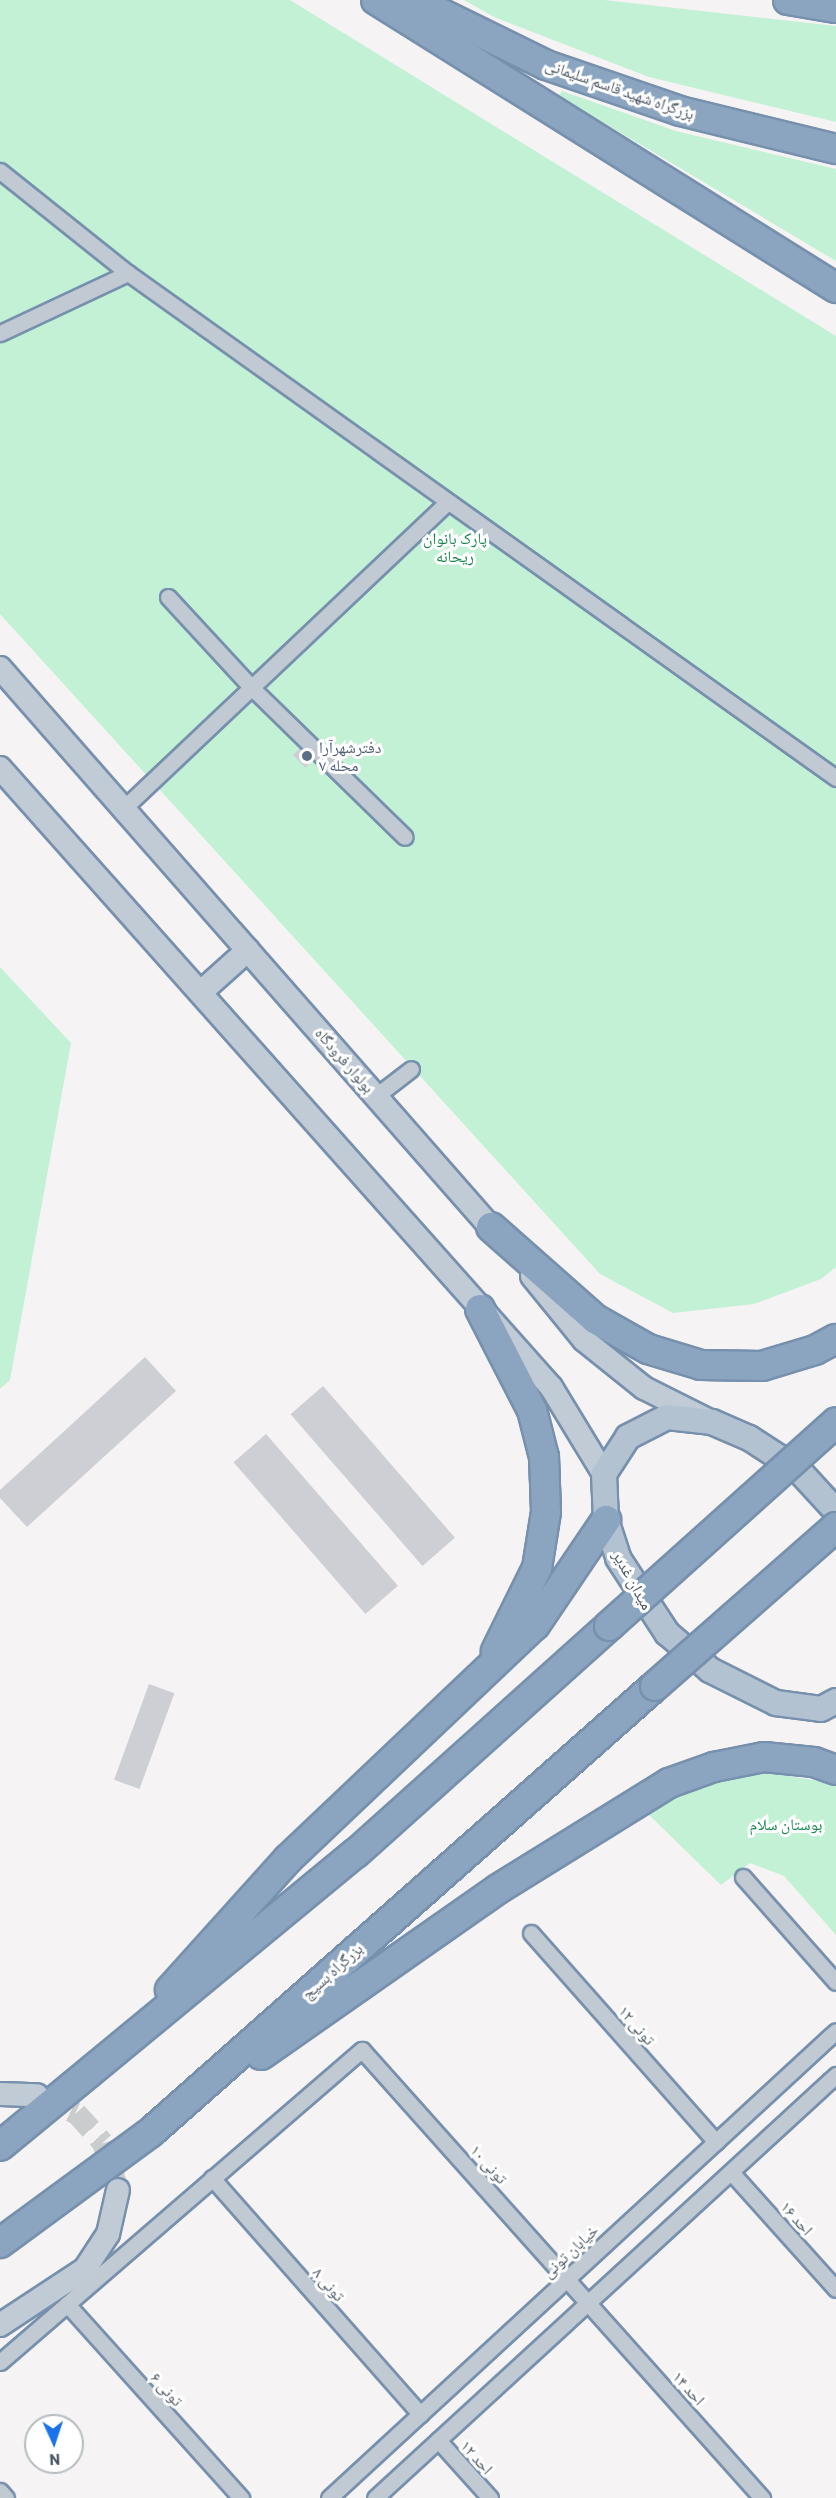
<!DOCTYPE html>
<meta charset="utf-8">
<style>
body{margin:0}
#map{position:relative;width:836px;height:2498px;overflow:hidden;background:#f5f3f3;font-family:Barlow,"Noto Naskh Arabic",sans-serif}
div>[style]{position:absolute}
.green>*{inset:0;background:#c3f1d5}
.building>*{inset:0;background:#cdcfd5;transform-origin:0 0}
.secondary-tunnel>*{height:22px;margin-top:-11px;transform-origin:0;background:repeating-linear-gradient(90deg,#caccce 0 22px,transparent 0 33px)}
.roads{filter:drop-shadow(2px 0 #7690ad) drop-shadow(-2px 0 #7690ad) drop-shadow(0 2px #7690ad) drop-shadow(0 -2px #7690ad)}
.street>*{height:15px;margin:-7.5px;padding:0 7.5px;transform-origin:7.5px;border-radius:7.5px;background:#c1cad2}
.secondary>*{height:22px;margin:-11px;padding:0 11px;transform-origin:11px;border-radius:11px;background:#c1cbd6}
.primary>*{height:24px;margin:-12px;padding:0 12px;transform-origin:12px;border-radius:12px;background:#b3c2d1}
.highway>*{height:28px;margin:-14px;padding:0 14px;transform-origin:14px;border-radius:14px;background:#8ba5c1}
.bridges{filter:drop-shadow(2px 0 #7690ad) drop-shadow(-2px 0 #7690ad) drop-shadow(0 2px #7690ad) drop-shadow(0 -2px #7690ad)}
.highway-bridge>*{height:28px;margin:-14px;padding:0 14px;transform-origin:14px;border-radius:14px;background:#8ba5c1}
.dots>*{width:16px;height:16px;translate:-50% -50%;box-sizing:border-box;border:3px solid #fff;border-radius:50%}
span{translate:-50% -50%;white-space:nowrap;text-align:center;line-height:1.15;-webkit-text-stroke:6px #fff;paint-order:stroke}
.street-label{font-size:16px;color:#4a5661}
.park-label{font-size:16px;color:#17864f}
.service-label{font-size:16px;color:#4e5e75}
.left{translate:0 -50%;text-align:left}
.north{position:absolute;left:24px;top:2414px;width:60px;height:60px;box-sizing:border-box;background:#fff;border:2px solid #b7bbc0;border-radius:50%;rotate:177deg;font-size:16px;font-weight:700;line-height:24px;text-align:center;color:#4a5661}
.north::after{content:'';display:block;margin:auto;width:21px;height:27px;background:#1a73e8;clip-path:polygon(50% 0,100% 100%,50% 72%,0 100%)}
</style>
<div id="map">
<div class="green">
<i style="clip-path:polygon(0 0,290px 0,836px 336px,836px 1267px,821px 1279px,754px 1304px,673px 1313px,600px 1274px,0 614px)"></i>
<i style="clip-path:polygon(464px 0,604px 0,836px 26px,836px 122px,649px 77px,494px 17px)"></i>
<i style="clip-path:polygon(562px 91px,676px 131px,836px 169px,836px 261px,559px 96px)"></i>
<i style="clip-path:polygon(0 967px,71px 1043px,10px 1380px,0 1389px)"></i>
<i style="clip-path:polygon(765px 1772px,836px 1784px,836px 1935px,784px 1876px,750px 1863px,721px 1885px,647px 1813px,706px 1779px)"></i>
</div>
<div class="building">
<i style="left:300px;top:748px;width:18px;height:10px;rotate:45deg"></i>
<i style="clip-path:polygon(145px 1357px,176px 1391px,27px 1527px,0 1498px,0 1490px)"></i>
<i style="left:323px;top:1386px;width:201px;height:43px;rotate:49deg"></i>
<i style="left:266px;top:1434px;width:201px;height:43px;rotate:49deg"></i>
<i style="left:149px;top:1684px;width:27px;height:102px;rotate:20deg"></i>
</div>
<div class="secondary-tunnel">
<i style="left:41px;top:2097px;width:38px;rotate:25deg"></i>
<i style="left:76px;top:2113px;width:40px;rotate:48deg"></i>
<i style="left:103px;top:2143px;width:49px;rotate:72.3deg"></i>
</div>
<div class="roads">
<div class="street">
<i style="left:0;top:171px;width:164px;rotate:38.6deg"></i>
<i style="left:128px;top:273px;width:870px;rotate:35.5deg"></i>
<i style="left:0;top:333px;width:141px;rotate:-25.1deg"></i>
<i style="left:168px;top:597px;width:121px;rotate:47.3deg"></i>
<i style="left:250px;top:686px;width:216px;rotate:44.3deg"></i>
<i style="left:125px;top:807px;width:444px;rotate:-43.4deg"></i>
<i style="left:376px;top:1096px;width:44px;rotate:-37.6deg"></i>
<i style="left:743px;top:1877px;width:140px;rotate:48.5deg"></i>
<i style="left:531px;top:1933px;width:279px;rotate:48.5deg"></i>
<i style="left:731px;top:2172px;width:157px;rotate:48.1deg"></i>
<i style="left:212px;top:2178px;width:315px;rotate:48.6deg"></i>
<i style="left:67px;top:2304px;width:261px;rotate:48.1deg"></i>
<i style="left:0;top:2362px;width:478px;rotate:-40.8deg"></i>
<i style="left:362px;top:2050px;width:601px;rotate:48.24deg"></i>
<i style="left:438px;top:2440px;width:78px;rotate:48.1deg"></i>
<i style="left:0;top:2491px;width:9px;rotate:49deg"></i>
<i style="left:329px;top:2498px;width:689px;rotate:-42.65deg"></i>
<i style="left:375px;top:2498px;width:626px;rotate:-42.54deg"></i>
</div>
<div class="secondary">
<i style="left:0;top:668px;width:760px;rotate:48.74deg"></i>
<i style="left:0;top:768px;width:829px;rotate:48.33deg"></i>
<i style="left:551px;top:1387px;width:102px;rotate:58.7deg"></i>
<i style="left:201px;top:992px;width:63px;rotate:-41.8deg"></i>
<i style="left:532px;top:1276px;width:82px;rotate:50.9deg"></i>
<i style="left:584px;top:1340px;width:77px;rotate:38.7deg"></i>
<i style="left:644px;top:1388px;width:72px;rotate:26.6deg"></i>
<i style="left:0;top:2094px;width:37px;rotate:2deg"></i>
<i style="left:0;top:2325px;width:102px;rotate:-33.4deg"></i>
<i style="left:85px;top:2269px;width:42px;rotate:-56.7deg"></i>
<i style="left:108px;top:2234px;width:45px;rotate:-77.2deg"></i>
</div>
<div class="primary">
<i style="left:836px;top:1511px;width:52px;rotate:-132.6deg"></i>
<i style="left:801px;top:1473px;width:29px;rotate:-145deg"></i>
<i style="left:777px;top:1456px;width:33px;rotate:-147deg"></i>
<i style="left:749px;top:1438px;width:40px;rotate:-156.6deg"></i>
<i style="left:712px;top:1422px;width:45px;rotate:-173.7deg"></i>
<i style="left:667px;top:1417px;width:44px;rotate:152.9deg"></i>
<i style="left:628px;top:1437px;width:44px;rotate:123deg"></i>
<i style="left:604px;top:1474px;width:46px;rotate:87.5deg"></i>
<i style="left:606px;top:1520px;width:40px;rotate:72deg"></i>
<i style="left:618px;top:1558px;width:90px;rotate:56.8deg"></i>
<i style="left:667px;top:1633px;width:57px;rotate:40.7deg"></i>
<i style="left:710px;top:1670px;width:74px;rotate:26.6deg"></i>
<i style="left:776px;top:1703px;width:45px;rotate:7.6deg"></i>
<i style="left:821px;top:1709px;width:17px;rotate:-28deg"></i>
</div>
<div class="highway">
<i style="left:376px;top:0;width:543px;rotate:32.05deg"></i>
<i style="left:414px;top:0;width:147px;rotate:26.2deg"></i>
<i style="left:546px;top:65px;width:142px;rotate:18.9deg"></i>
<i style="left:680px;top:111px;width:161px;rotate:13.7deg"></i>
<i style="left:788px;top:0;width:49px;rotate:9.5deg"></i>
<i style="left:491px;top:1227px;width:139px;rotate:41.5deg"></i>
<i style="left:595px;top:1319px;width:61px;rotate:29.5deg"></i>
<i style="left:648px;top:1349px;width:55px;rotate:16.8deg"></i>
<i style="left:701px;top:1365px;width:61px;rotate:0.9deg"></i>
<i style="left:762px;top:1366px;width:55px;rotate:-16.8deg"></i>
<i style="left:815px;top:1350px;width:24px;rotate:-28deg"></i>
<i style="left:480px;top:1309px;width:114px;rotate:62.8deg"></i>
<i style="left:532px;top:1410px;width:49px;rotate:75.7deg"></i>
<i style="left:544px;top:1457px;width:55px;rotate:87.9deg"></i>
<i style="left:546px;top:1512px;width:57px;rotate:99.1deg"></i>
<i style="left:537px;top:1568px;width:93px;rotate:116.3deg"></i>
<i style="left:170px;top:1990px;width:176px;rotate:-48deg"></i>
<i style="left:288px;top:1859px;width:340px;rotate:-43.5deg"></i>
<i style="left:535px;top:1625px;width:127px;rotate:-55.9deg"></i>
<i style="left:261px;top:2055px;width:289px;rotate:-35deg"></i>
<i style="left:498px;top:1889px;width:201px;rotate:-31.8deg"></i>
<i style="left:669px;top:1783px;width:48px;rotate:-19.6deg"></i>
<i style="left:714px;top:1767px;width:51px;rotate:-11.3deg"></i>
<i style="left:764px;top:1757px;width:50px;rotate:5.7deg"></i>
<i style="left:814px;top:1762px;width:23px;rotate:20deg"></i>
<i style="left:0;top:2146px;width:461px;rotate:-39.5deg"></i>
<i style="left:356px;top:1853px;width:340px;rotate:-41.9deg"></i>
<i style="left:0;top:2243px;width:187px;rotate:-36.3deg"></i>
<i style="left:151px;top:2132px;width:673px;rotate:-41.51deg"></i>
</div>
</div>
<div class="bridges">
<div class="highway-bridge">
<i style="left:609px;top:1626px;width:305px;rotate:-41.9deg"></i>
<i style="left:655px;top:1686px;width:241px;rotate:-41.3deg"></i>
</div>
</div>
<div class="dots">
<i style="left:307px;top:756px;background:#5c6f8a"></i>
</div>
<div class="street-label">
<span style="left:620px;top:89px;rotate:19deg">بزرگراه شهید قاسم سلیمانی</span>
<span style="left:345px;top:1060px;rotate:49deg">بولوار فرودگاه</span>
<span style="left:633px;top:1580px;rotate:61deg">میدان غدیر</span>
<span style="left:332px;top:1971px;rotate:-42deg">بزرگراه بسیج</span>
<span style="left:637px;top:2025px;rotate:49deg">تونی ۱۲</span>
<span style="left:489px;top:2164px;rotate:48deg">تونی ۱۰</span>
<span style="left:797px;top:2218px;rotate:48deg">احد ۱۶</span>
<span style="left:570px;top:2251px;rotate:-43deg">خیابان تونی</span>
<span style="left:329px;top:2284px;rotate:49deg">تونی ۸</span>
<span style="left:689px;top:2388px;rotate:48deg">احد ۱۴</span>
<span style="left:167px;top:2389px;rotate:48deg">تونی ۶</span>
<span style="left:477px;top:2457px;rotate:48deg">احد ۱۲</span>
</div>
<div class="park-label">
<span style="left:455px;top:547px">پارک بانوان<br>ریحانه</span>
<span style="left:786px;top:1824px">بوستان سلام</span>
</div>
<div class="service-label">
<span class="left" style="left:319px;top:756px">دفترشهرآرا<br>محله ۷</span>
</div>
<div class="north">N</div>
</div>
